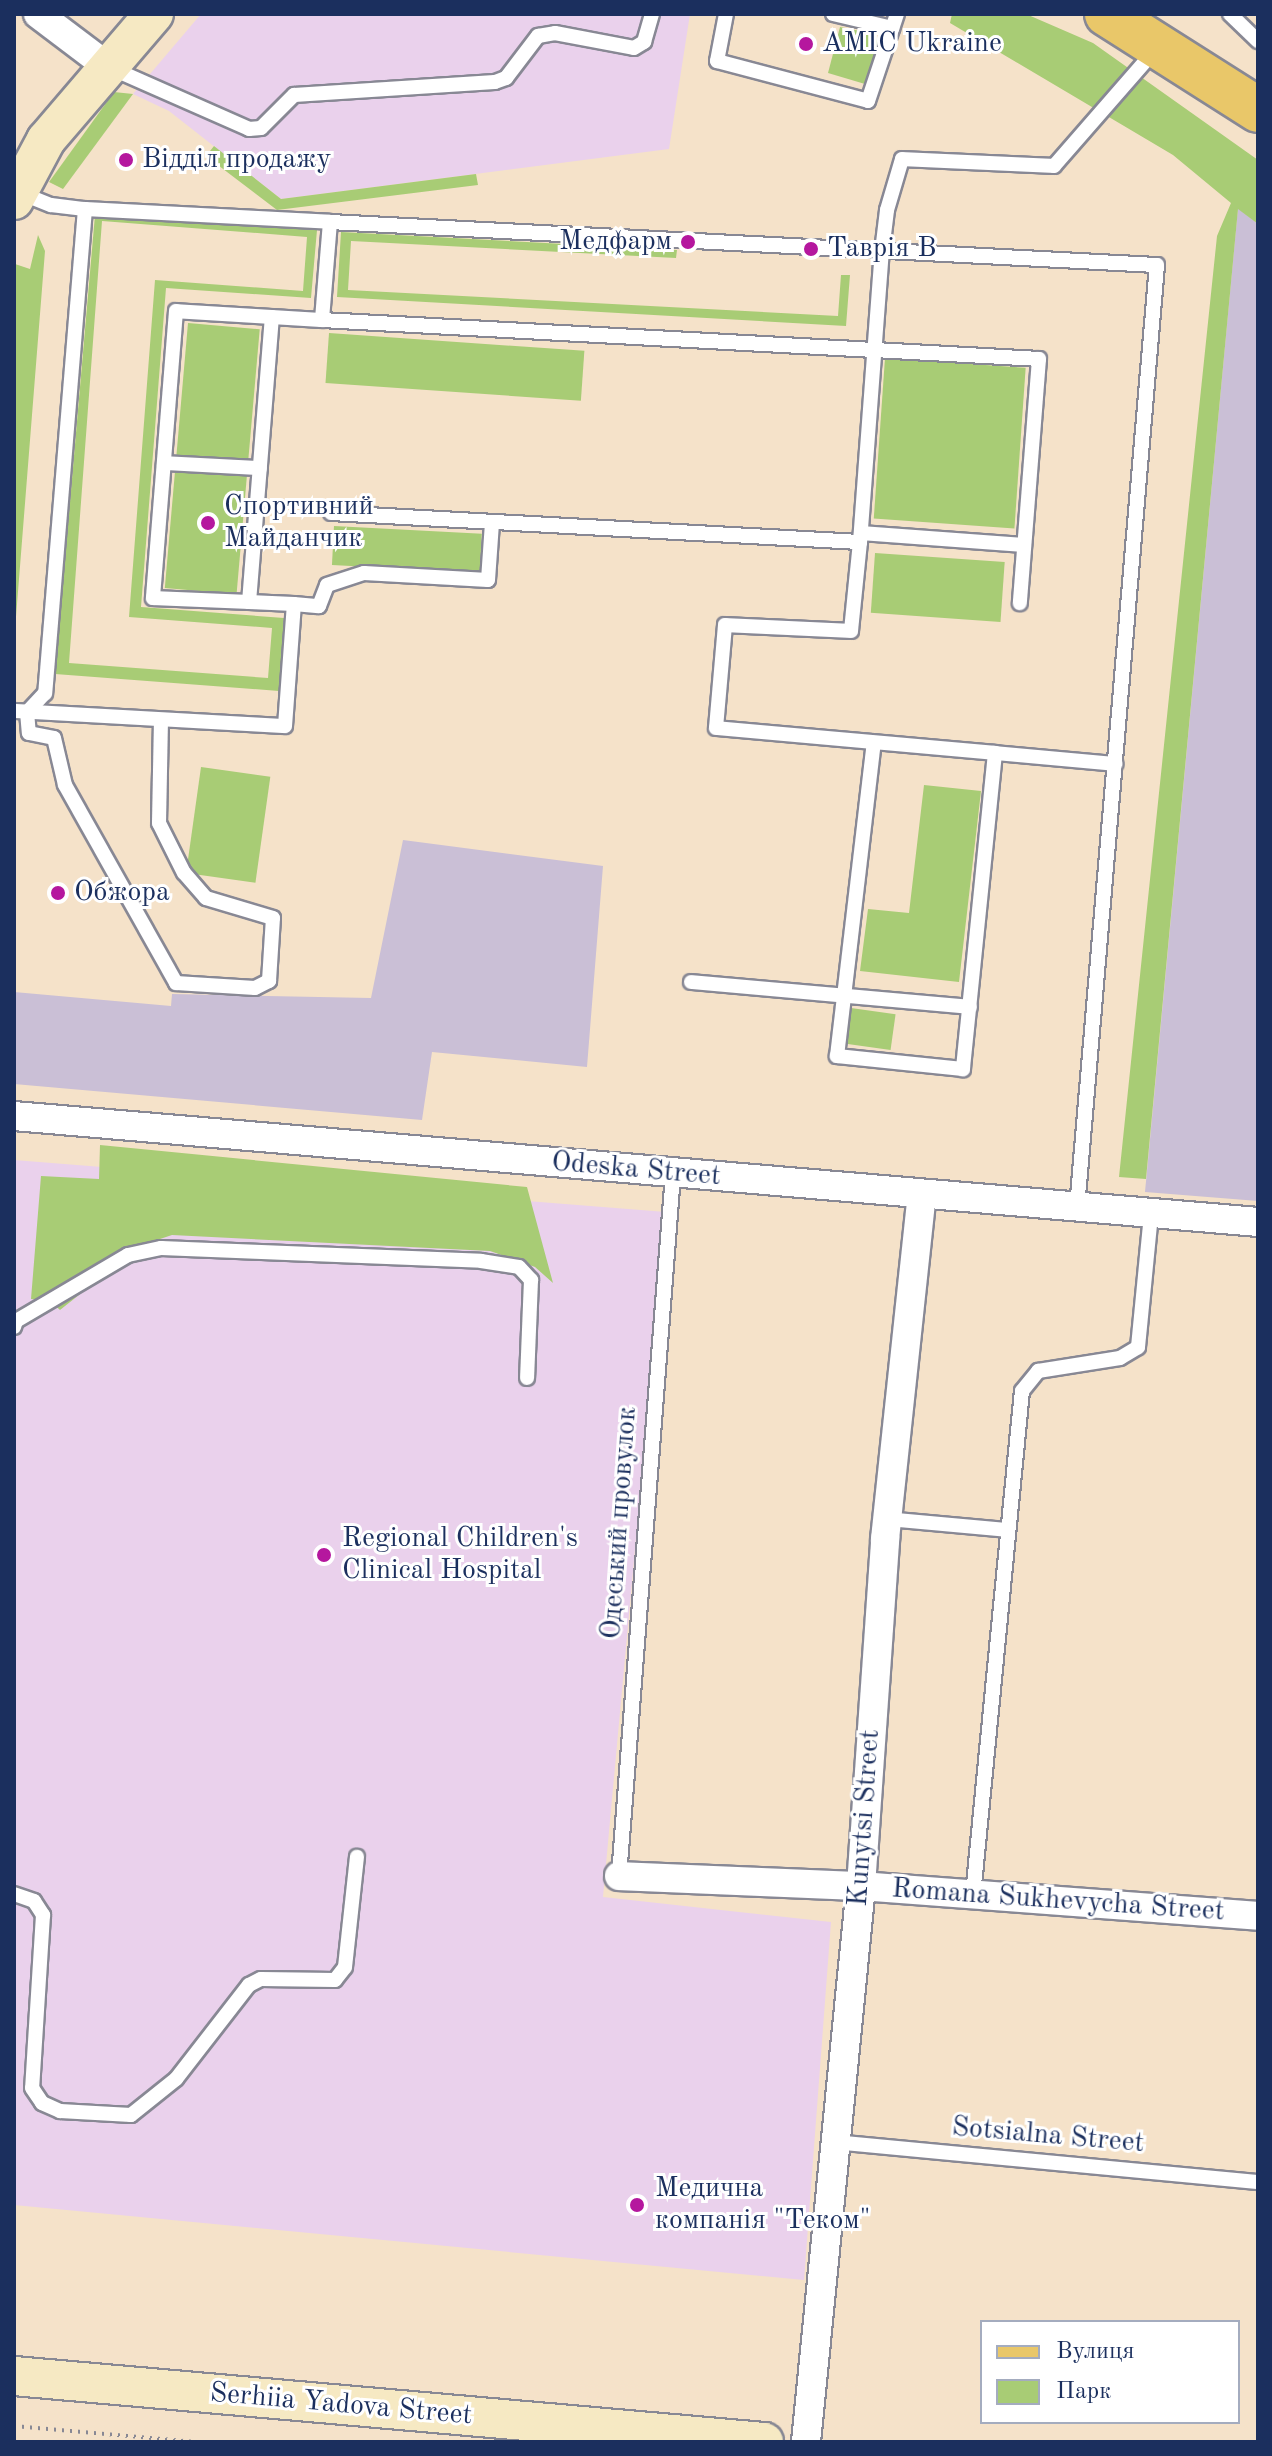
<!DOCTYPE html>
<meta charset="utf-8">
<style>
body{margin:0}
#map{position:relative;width:1272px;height:2456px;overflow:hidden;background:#f5e2c9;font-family:"Old Standard TT",serif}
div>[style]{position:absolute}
.built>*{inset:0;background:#ead1ec}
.industrial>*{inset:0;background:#cabfd6}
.green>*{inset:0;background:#a8cc75;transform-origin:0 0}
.path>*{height:4px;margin-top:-2px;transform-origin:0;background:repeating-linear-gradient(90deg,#888894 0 2px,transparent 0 8px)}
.roads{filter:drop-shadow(2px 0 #888894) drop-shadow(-2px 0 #888894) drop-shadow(0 2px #888894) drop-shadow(0 -2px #888894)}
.lane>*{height:14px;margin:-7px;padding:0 7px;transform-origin:7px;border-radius:7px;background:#fff}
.street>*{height:28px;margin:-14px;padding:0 14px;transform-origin:14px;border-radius:14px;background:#fff}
.secondary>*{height:38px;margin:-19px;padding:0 19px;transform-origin:19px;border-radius:19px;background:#f6e9c3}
.primary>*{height:44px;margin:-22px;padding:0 22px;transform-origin:22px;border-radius:22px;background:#e9c769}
.dots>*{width:22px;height:22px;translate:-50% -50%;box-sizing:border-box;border:4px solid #fff;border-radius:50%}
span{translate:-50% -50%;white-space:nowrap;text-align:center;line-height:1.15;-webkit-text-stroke:6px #fff;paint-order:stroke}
.poi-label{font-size:28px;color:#1b2f5e}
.left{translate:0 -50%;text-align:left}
.right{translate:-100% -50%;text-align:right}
.street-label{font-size:28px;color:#1b2f5e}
.frame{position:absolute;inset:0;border:16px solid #1b2f5e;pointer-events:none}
.legend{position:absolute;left:980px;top:2320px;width:260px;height:104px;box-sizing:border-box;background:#fff;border:2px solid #a4acbf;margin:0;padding:10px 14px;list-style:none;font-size:24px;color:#1b2f5e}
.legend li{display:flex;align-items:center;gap:16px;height:40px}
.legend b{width:40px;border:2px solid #a4acbf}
</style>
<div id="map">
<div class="built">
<i style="clip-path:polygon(201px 14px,690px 14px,669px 149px,281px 199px,169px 111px,133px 94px)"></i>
<i style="clip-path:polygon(14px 1160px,666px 1212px,603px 1897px,831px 1922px,804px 2280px,14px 2205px)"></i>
</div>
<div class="industrial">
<i style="clip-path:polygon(1238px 208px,1258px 224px,1258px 1201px,1145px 1192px)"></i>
<i style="clip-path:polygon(403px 840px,603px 866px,587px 1067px,432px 1052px,422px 1120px,14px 1084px,14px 992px,171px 1006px,172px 994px,371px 998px)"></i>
</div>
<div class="green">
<i style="clip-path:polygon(952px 14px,1026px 14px,1093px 43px,1258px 160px,1258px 224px,1238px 209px,1146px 1179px,1119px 1177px,1217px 236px,1231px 203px,1173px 155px,950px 23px)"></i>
<i style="clip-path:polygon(840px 27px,870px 33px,878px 42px,865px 84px,828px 73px)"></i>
<i style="clip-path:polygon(114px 92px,133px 94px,63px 189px,49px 182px)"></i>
<i style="clip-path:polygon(214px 146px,281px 199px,476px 174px,478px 185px,277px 210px,206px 156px)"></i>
<i style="clip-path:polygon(evenodd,95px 215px,317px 230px,311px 298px,166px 288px,141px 607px,284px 618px,279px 691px,55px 674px,95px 215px,102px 221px,307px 237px,303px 291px,155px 280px,129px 617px,272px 628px,268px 678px,69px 663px,102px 221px)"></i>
<i style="clip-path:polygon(341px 232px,677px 250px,676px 258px,351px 241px,348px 290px,838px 316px,841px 275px,850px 275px,846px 326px,337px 297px)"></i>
<i style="clip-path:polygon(38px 235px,45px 251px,14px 642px,14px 269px,15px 264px,30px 269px)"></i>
<i style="left:188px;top:323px;width:72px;height:266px;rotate:5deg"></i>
<i style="left:329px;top:333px;width:256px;height:50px;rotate:4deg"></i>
<i style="left:885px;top:358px;width:141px;height:161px;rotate:4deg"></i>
<i style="left:334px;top:526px;width:148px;height:39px;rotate:3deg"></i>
<i style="left:875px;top:553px;width:130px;height:60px;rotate:4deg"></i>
<i style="left:201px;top:767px;width:70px;height:107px;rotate:8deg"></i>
<i style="clip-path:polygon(924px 785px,981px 791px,959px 982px,860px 971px,868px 909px,909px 913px)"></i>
<i style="left:851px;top:1008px;width:45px;height:36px;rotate:8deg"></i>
<i style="clip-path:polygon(100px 1145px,527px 1187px,553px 1283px,535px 1267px,490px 1251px,172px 1235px,142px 1245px,60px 1310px,50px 1301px,31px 1299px,41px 1176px,99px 1179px)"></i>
</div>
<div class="path">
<i style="left:14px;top:2426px;width:185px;rotate:5deg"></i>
</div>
<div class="roads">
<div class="lane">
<i style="left:726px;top:14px;width:48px;rotate:100.8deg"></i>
<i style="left:717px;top:61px;width:156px;rotate:14.8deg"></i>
<i style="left:868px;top:101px;width:92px;rotate:-71.6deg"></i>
<i style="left:833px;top:14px;width:61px;rotate:13.3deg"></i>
<i style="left:1230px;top:14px;width:39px;rotate:44deg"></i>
<i style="left:111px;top:68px;width:151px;rotate:23.8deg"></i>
<i style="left:249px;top:129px;width:12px;rotate:-5deg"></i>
<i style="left:261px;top:128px;width:47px;rotate:-45deg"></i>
<i style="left:294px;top:95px;width:201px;rotate:-3.7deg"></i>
<i style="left:495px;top:82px;width:12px;rotate:-20deg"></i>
<i style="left:506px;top:78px;width:53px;rotate:-52.7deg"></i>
<i style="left:538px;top:36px;width:17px;rotate:-10deg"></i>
<i style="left:555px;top:33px;width:80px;rotate:10.8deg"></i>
<i style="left:634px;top:48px;width:12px;rotate:-31deg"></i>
<i style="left:644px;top:42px;width:29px;rotate:-74deg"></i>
<i style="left:18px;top:192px;width:35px;rotate:22deg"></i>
<i style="left:51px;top:205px;width:34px;rotate:7deg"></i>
<i style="left:85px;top:209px;width:245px;rotate:3deg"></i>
<i style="left:330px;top:222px;width:98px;rotate:94.7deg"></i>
<i style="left:322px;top:320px;width:146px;rotate:-176.5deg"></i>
<i style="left:176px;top:311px;width:288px;rotate:94.6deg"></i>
<i style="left:153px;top:598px;width:96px;rotate:2.4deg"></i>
<i style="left:249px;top:602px;width:286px;rotate:-85.4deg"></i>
<i style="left:85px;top:209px;width:486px;rotate:94.7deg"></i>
<i style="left:45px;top:693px;width:26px;rotate:133deg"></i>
<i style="left:27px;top:712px;width:21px;rotate:85deg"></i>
<i style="left:29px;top:733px;width:25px;rotate:11deg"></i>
<i style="left:54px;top:738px;width:48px;rotate:76.8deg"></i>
<i style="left:65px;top:785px;width:227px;rotate:60.7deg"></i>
<i style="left:176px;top:983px;width:79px;rotate:3.6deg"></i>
<i style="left:255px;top:988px;width:16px;rotate:-27deg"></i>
<i style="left:269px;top:981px;width:63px;rotate:-86.4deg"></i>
<i style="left:273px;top:918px;width:70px;rotate:-163.4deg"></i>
<i style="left:206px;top:898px;width:33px;rotate:-131deg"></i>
<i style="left:184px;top:873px;width:56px;rotate:-116.6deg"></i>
<i style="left:159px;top:823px;width:103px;rotate:-88.9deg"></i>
<i style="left:330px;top:222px;width:828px;rotate:2.98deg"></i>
<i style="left:1157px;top:265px;width:946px;rotate:94.85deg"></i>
<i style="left:322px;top:320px;width:718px;rotate:3.11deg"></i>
<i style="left:1039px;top:359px;width:245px;rotate:94.5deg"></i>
<i style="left:164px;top:463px;width:96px;rotate:3deg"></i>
<i style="left:331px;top:513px;width:530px;rotate:3.14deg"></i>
<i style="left:860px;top:542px;width:292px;rotate:-85.7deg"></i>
<i style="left:882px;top:251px;width:41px;rotate:-83deg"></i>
<i style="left:887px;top:210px;width:53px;rotate:-73.6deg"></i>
<i style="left:902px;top:159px;width:152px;rotate:2.6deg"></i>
<i style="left:1054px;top:166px;width:155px;rotate:-48.9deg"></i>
<i style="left:861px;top:533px;width:163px;rotate:4.2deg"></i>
<i style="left:860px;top:542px;width:89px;rotate:95.8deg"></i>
<i style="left:851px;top:631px;width:126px;rotate:-177.3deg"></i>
<i style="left:725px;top:625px;width:103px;rotate:95deg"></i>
<i style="left:716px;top:728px;width:280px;rotate:5.1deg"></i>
<i style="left:995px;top:753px;width:318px;rotate:95.8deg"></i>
<i style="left:963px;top:1069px;width:127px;rotate:-174.1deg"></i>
<i style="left:837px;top:1056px;width:315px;rotate:-83.3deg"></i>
<i style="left:249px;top:602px;width:45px;rotate:2.5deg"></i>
<i style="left:14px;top:711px;width:271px;rotate:3.2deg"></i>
<i style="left:285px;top:726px;width:122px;rotate:-85.8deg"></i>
<i style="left:294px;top:604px;width:25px;rotate:5deg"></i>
<i style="left:319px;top:606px;width:22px;rotate:-69deg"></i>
<i style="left:327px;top:585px;width:39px;rotate:-18deg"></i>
<i style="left:364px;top:573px;width:124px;rotate:3.2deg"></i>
<i style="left:488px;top:580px;width:57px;rotate:-86deg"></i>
<i style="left:995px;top:753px;width:121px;rotate:5.2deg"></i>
<i style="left:691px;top:982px;width:280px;rotate:5.1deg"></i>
<i style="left:14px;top:1327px;width:6px;rotate:-72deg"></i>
<i style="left:16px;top:1321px;width:130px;rotate:-30.5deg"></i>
<i style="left:128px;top:1255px;width:34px;rotate:-12deg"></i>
<i style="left:161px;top:1248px;width:320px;rotate:2.3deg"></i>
<i style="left:481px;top:1261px;width:38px;rotate:9deg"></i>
<i style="left:519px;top:1267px;width:18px;rotate:47deg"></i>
<i style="left:531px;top:1280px;width:98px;rotate:92.3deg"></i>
<i style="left:887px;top:1519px;width:121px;rotate:5.2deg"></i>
<i style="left:619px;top:1876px;width:704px;rotate:-85.6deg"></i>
<i style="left:14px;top:1894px;width:21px;rotate:19deg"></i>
<i style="left:34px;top:1901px;width:17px;rotate:57deg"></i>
<i style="left:43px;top:1915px;width:173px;rotate:93.6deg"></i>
<i style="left:32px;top:2088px;width:18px;rotate:56deg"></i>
<i style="left:42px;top:2103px;width:20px;rotate:24deg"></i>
<i style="left:60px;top:2111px;width:71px;rotate:3.2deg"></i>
<i style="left:131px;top:2115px;width:58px;rotate:-38.7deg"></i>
<i style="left:176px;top:2079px;width:119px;rotate:-52.2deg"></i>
<i style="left:249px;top:1985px;width:13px;rotate:-27deg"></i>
<i style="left:261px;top:1979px;width:74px;rotate:0.8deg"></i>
<i style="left:335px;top:1980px;width:16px;rotate:-52deg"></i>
<i style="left:345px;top:1967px;width:111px;rotate:-83.8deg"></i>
<i style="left:973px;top:1895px;width:506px;rotate:-84.45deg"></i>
<i style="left:1022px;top:1391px;width:26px;rotate:-51deg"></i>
<i style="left:1038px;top:1371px;width:83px;rotate:-9deg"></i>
<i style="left:1120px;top:1358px;width:21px;rotate:-31deg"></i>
<i style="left:1138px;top:1347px;width:134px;rotate:-84.4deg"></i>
<i style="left:833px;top:2142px;width:427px;rotate:5.4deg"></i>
</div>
<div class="street">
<i style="left:38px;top:14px;width:88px;rotate:37.1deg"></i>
<i style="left:14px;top:1116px;width:1249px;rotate:4.87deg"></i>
<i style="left:619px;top:1876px;width:242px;rotate:2.4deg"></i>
<i style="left:861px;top:1886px;width:398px;rotate:4.3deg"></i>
<i style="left:806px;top:2442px;width:559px;rotate:-84.35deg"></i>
<i style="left:861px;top:1886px;width:348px;rotate:-86deg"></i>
<i style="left:885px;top:1539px;width:347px;rotate:-83.9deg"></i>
</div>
<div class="secondary">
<i style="left:14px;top:200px;width:68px;rotate:-61.9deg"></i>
<i style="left:46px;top:140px;width:166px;rotate:-49.4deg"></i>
<i style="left:14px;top:2376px;width:753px;rotate:5.03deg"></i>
</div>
<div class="primary">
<i style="left:1107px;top:14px;width:179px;rotate:32.4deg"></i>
</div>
</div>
<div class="dots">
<i style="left:806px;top:44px;background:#b5179e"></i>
<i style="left:126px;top:160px;background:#b5179e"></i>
<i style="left:688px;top:242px;background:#b5179e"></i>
<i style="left:811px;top:249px;background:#b5179e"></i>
<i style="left:208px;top:523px;background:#b5179e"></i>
<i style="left:58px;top:893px;background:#b5179e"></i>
<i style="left:324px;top:1555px;background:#b5179e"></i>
<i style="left:637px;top:2205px;background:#b5179e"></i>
</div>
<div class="poi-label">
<span class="left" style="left:822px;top:44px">AMIC Ukraine</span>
<span class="left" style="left:142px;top:160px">Відділ продажу</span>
<span class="right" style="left:672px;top:242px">Медфарм</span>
<span class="left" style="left:827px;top:249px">Таврія В</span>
<span class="left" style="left:224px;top:523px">Спортивний<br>Майданчик</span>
<span class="left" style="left:74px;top:893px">Обжора</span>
<span class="left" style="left:342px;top:1555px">Regional Children's<br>Clinical Hospital</span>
<span class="left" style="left:655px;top:2205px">Медична<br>компанія "Теком"</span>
</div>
<div class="street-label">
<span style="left:636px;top:1170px;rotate:5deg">Odeska Street</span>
<span style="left:620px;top:1523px;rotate:-86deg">Одеський провулок</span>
<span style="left:865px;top:1818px;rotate:-86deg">Kunytsi Street</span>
<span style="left:1058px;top:1901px;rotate:4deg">Romana Sukhevycha Street</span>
<span style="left:1048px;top:2136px;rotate:5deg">Sotsialna Street</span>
<span style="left:341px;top:2405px;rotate:5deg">Serhiia Yadova Street</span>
</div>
<div class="frame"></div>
<ul class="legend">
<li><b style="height:10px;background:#e9c769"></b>Вулиця</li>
<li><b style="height:22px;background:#a8cc75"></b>Парк</li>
</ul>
</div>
